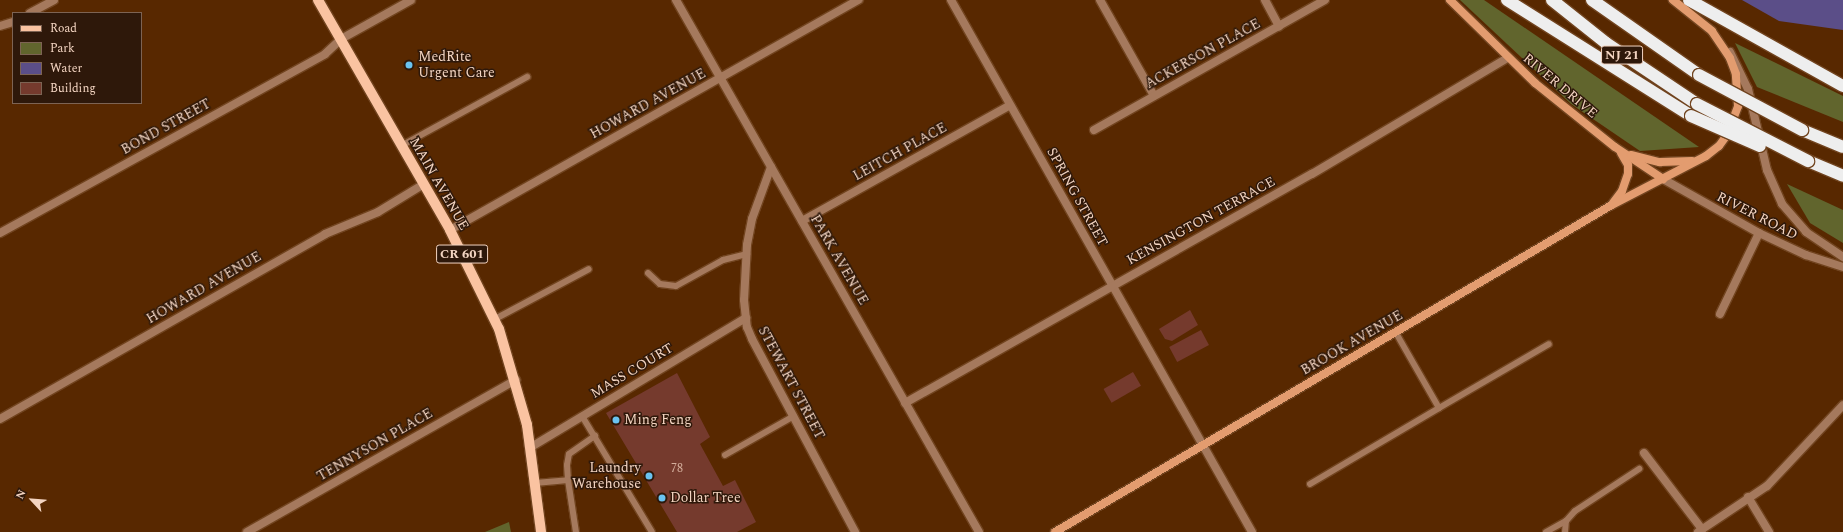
<!DOCTYPE html>
<style>
body{margin:0}
#map{position:relative;width:1843px;height:532px;overflow:hidden;background:#582800;font-family:Spectral,serif}
div>[style]{position:absolute}
.green>*{inset:0;background:#61652d}
.water>*{inset:0;background:#5b4e88}
.building>*{inset:0;background:#753a2d;transform-origin:0 0}
.roads{filter:drop-shadow(1px 0 #71441f) drop-shadow(-1px 0 #71441f) drop-shadow(0 1px #71441f) drop-shadow(0 -1px #71441f)}
.service>*{height:6px;margin:-3px;padding:0 3px;transform-origin:3px;border-radius:3px;background:#a5795d}
.minor>*{height:8px;margin:-4px;padding:0 4px;transform-origin:4px;border-radius:4px;background:#a5795d}
.tertiary>*{height:8px;margin:-4px;padding:0 4px;transform-origin:4px;border-radius:4px;background:#a5795d}
.secondary>*{height:8px;margin:-4px;padding:0 4px;transform-origin:4px;border-radius:4px;background:#e39c6f}
.primary>*{height:10px;margin:-5px;padding:0 5px;transform-origin:5px;border-radius:5px;background:#fac3a1}
.motorway>*{height:12px;margin:-6px;padding:0 6px;transform-origin:6px;border-radius:6px;background:#eee}
.bridges{filter:drop-shadow(1px 0 #71441f) drop-shadow(-1px 0 #71441f) drop-shadow(0 1px #71441f) drop-shadow(0 -1px #71441f)}
.motorway-bridge>*{height:12px;margin:-6px;padding:0 6px;transform-origin:6px;border-radius:6px;background:#eee}
.dots>*{width:11px;height:11px;translate:-50% -50%;box-sizing:border-box;border:2px solid #2e180a;border-radius:50%}
span{translate:-50% -50%;white-space:nowrap;text-align:center;line-height:1.15;-webkit-text-stroke:3px #2e180a;paint-order:stroke}
.number-label{font-size:12px;color:#d4ae9c}
.number-label span{-webkit-text-stroke-width:0}
.shield-label span{padding:1px 3px;background:#2e180a;border:1px solid;border-radius:3px;-webkit-text-stroke-width:0}
.shield-label{font-size:13px;color:#f3d4c1;font-weight:700}
.street-label{font-size:14px;color:#f3d4c1}
.poi-label{font-size:14px;color:#f3d4c1}
.left{translate:0 -50%;text-align:left}
.right{translate:-100% -50%;text-align:right}
.legend{position:absolute;left:12px;top:12px;width:130px;height:92px;box-sizing:border-box;background:#2e180a;border:1px solid #7d6353;margin:0;padding:5px 7px;list-style:none;font-size:12px;color:#f3d4c1}
.legend li{display:flex;align-items:center;gap:8px;height:20px}
.legend b{width:20px;border:1px solid #7d6353}
.north{position:absolute;left:12px;top:480px;width:40px;height:40px;-webkit-text-stroke:3px #2e180a;paint-order:stroke;rotate:296deg;font-size:11px;font-weight:700;line-height:16px;text-align:center;color:#f3d4c1}
.north::after{content:'';display:block;margin:auto;width:14px;height:18px;background:#f3d4c1;clip-path:polygon(50% 0,100% 100%,50% 72%,0 100%)}
</style>
<div id="map">
<div class="green">
<i style="clip-path:polygon(1460px 0,1484px 0,1699px 147px,1640px 151px,1571px 104px)"></i>
<i style="clip-path:polygon(1735px 43px,1843px 96px,1843px 122px,1757px 87px)"></i>
<i style="clip-path:polygon(1787px 184px,1843px 210px,1843px 243px,1810px 223px)"></i>
<i style="clip-path:polygon(509px 522px,511px 532px,485px 532px)"></i>
</div>
<div class="water">
<i style="clip-path:polygon(1742px 0,1843px 0,1843px 30px,1779px 21px)"></i>
</div>
<div class="building">
<i style="clip-path:polygon(1190px 310px,1198px 325px,1172px 341px,1165px 339px,1159px 329px)"></i>
<i style="left:1201px;top:330px;width:17px;height:36px;rotate:62deg"></i>
<i style="left:1133px;top:372px;width:16px;height:34px;rotate:60deg"></i>
<i style="clip-path:polygon(677px 373px,710px 437px,700px 444px,723px 486px,735px 480px,756px 522px,737px 532px,677px 532px,606px 413px)"></i>
</div>
<div class="roads">
<div class="service">
<i style="left:401px;top:146px;width:144px;rotate:-28.7deg"></i>
<i style="left:648px;top:273px;width:16px;rotate:43deg"></i>
<i style="left:660px;top:284px;width:16px;rotate:7deg"></i>
<i style="left:676px;top:286px;width:54px;rotate:-29deg"></i>
<i style="left:723px;top:260px;width:25px;rotate:-14deg"></i>
<i style="left:495px;top:319px;width:106px;rotate:-28deg"></i>
<i style="left:1439px;top:408px;width:127px;rotate:-30.2deg"></i>
<i style="left:582px;top:416px;width:135px;rotate:58.9deg"></i>
<i style="left:725px;top:455px;width:79px;rotate:-29.5deg"></i>
<i style="left:568px;top:480px;width:15px;rotate:-94deg"></i>
<i style="left:567px;top:465px;width:11px;rotate:-80deg"></i>
<i style="left:569px;top:454px;width:32px;rotate:-35deg"></i>
<i style="left:535px;top:483px;width:33px;rotate:-5deg"></i>
<i style="left:568px;top:480px;width:53px;rotate:81.3deg"></i>
<i style="left:1310px;top:484px;width:150px;rotate:-30.5deg"></i>
<i style="left:1439px;top:408px;width:86px;rotate:-119.8deg"></i>
<i style="left:1546px;top:532px;width:23px;rotate:-29deg"></i>
<i style="left:1565px;top:532px;width:11px;rotate:-85deg"></i>
<i style="left:1566px;top:521px;width:13px;rotate:-48deg"></i>
<i style="left:1575px;top:511px;width:77px;rotate:-33.3deg"></i>
</div>
<div class="minor">
<i style="left:676px;top:0;width:612px;rotate:60.34deg"></i>
<i style="left:951px;top:0;width:611px;rotate:60.5deg"></i>
<i style="left:1100px;top:0;width:110px;rotate:60.6deg"></i>
<i style="left:1265px;top:0;width:30px;rotate:62deg"></i>
<i style="left:30px;top:13px;width:27px;rotate:-28deg"></i>
<i style="left:0;top:26px;width:14px;rotate:-17deg"></i>
<i style="left:1094px;top:130px;width:265px;rotate:-29.4deg"></i>
<i style="left:771px;top:167px;width:55px;rotate:110.1deg"></i>
<i style="left:752px;top:219px;width:26px;rotate:101deg"></i>
<i style="left:747px;top:245px;width:55px;rotate:93.1deg"></i>
<i style="left:744px;top:300px;width:27px;rotate:84deg"></i>
<i style="left:747px;top:327px;width:13px;rotate:67deg"></i>
<i style="left:752px;top:339px;width:219px;rotate:61.9deg"></i>
<i style="left:802px;top:221px;width:238px;rotate:-29.1deg"></i>
<i style="left:450px;top:230px;width:469px;rotate:-29.4deg"></i>
<i style="left:0;top:233px;width:371px;rotate:-28.8deg"></i>
<i style="left:325px;top:54px;width:22px;rotate:-43deg"></i>
<i style="left:341px;top:39px;width:80px;rotate:-29.1deg"></i>
<i style="left:1720px;top:314px;width:90px;rotate:-64.3deg"></i>
<i style="left:905px;top:403px;width:467px;rotate:-29.4deg"></i>
<i style="left:1312px;top:174px;width:227px;rotate:-30.7deg"></i>
<i style="left:0;top:419px;width:374px;rotate:-29.6deg"></i>
<i style="left:325px;top:234px;width:57px;rotate:-22.5deg"></i>
<i style="left:378px;top:212px;width:54px;rotate:-31.3deg"></i>
<i style="left:531px;top:447px;width:251px;rotate:-31deg"></i>
<i style="left:1644px;top:453px;width:96px;rotate:52.7deg"></i>
<i style="left:1748px;top:497px;width:41px;rotate:59deg"></i>
<i style="left:247px;top:532px;width:309px;rotate:-29.5deg"></i>
<i style="left:1698px;top:532px;width:83px;rotate:-33.7deg"></i>
<i style="left:1767px;top:486px;width:111px;rotate:-46.8deg"></i>
</div>
<div class="tertiary">
<i style="left:1730px;top:52px;width:41px;rotate:64.1deg"></i>
<i style="left:1748px;top:89px;width:83px;rotate:76.8deg"></i>
<i style="left:1767px;top:170px;width:37px;rotate:66deg"></i>
<i style="left:1782px;top:204px;width:37px;rotate:49deg"></i>
<i style="left:1806px;top:232px;width:45px;rotate:34deg"></i>
<i style="left:1663px;top:179px;width:110px;rotate:29.4deg"></i>
<i style="left:1759px;top:233px;width:52px;rotate:25.1deg"></i>
<i style="left:1806px;top:255px;width:39px;rotate:18deg"></i>
</div>
<div class="secondary">
<i style="left:1450px;top:0;width:119px;rotate:44.3deg"></i>
<i style="left:1535px;top:83px;width:102px;rotate:38.7deg"></i>
<i style="left:1615px;top:147px;width:58px;rotate:33.7deg"></i>
<i style="left:1631px;top:155px;width:30px;rotate:14deg"></i>
<i style="left:1660px;top:162px;width:32px;rotate:-2deg"></i>
<i style="left:1613px;top:203px;width:15px;rotate:-53deg"></i>
<i style="left:1622px;top:191px;width:18px;rotate:-71deg"></i>
<i style="left:1628px;top:174px;width:9px;rotate:-90deg"></i>
<i style="left:1628px;top:165px;width:14px;rotate:-120deg"></i>
<i style="left:1055px;top:532px;width:644px;rotate:-30.43deg"></i>
<i style="left:1610px;top:206px;width:108px;rotate:-27.5deg"></i>
<i style="left:1706px;top:156px;width:16px;rotate:-38deg"></i>
<i style="left:1719px;top:146px;width:14px;rotate:-54deg"></i>
<i style="left:1727px;top:135px;width:31px;rotate:-69deg"></i>
<i style="left:1738px;top:106px;width:32px;rotate:-94deg"></i>
<i style="left:1736px;top:74px;width:17px;rotate:-111deg"></i>
<i style="left:1730px;top:58px;width:32px;rotate:-124deg"></i>
<i style="left:1712px;top:31px;width:50px;rotate:-141.5deg"></i>
</div>
<div class="primary">
<i style="left:318px;top:0;width:265px;rotate:60.1deg"></i>
<i style="left:450px;top:230px;width:110px;rotate:63.7deg"></i>
<i style="left:499px;top:329px;width:100px;rotate:73.7deg"></i>
<i style="left:527px;top:425px;width:108px;rotate:82.5deg"></i>
</div>
<div class="motorway">
<i style="left:1507px;top:0;width:218px;rotate:32.2deg"></i>
<i style="left:1552px;top:0;width:69px;rotate:38.5deg"></i>
<i style="left:1606px;top:43px;width:110px;rotate:33.8deg"></i>
<i style="left:1592px;top:0;width:131px;rotate:35deg"></i>
<i style="left:1689px;top:0;width:176px;rotate:29.2deg"></i>
<i style="left:1802px;top:130px;width:44px;rotate:22.5deg"></i>
<i style="left:1808px;top:161px;width:38px;rotate:23deg"></i>
</div>
</div>
<div class="bridges">
<div class="motorway-bridge">
<i style="left:1699px;top:75px;width:117px;rotate:28.1deg"></i>
<i style="left:1697px;top:104px;width:125px;rotate:27.2deg"></i>
<i style="left:1691px;top:116px;width:75px;rotate:23.5deg"></i>
</div>
</div>
<div class="dots">
<i style="left:409px;top:65px;background:#6ac3f1"></i>
<i style="left:616px;top:420px;background:#6ac3f1"></i>
<i style="left:649px;top:476px;background:#6ac3f1"></i>
<i style="left:662px;top:498px;background:#6ac3f1"></i>
</div>
<div class="number-label">
<span style="left:677px;top:469px">78</span>
</div>
<div class="shield-label">
<span style="left:1622px;top:55px">NJ 21</span>
<span style="left:462px;top:254px">CR 601</span>
</div>
<div class="street-label">
<span style="left:1203px;top:54px;rotate:-29deg">ACKERSON PLACE</span>
<span style="left:1560px;top:86px;rotate:40deg">RIVER DRIVE</span>
<span style="left:648px;top:104px;rotate:-29deg">HOWARD AVENUE</span>
<span style="left:166px;top:127px;rotate:-29deg">BOND STREET</span>
<span style="left:900px;top:152px;rotate:-29deg">LEITCH PLACE</span>
<span style="left:439px;top:184px;rotate:60deg">MAIN AVENUE</span>
<span style="left:1077px;top:197px;rotate:61deg">SPRING STREET</span>
<span style="left:1757px;top:216px;rotate:27deg">RIVER ROAD</span>
<span style="left:1201px;top:221px;rotate:-29deg">KENSINGTON TERRACE</span>
<span style="left:839px;top:260px;rotate:60deg">PARK AVENUE</span>
<span style="left:204px;top:288px;rotate:-30deg">HOWARD AVENUE</span>
<span style="left:1352px;top:343px;rotate:-30deg">BROOK AVENUE</span>
<span style="left:632px;top:371px;rotate:-31deg">MASS COURT</span>
<span style="left:791px;top:383px;rotate:62deg">STEWART STREET</span>
<span style="left:375px;top:445px;rotate:-30deg">TENNYSON PLACE</span>
</div>
<div class="poi-label">
<span class="left" style="left:418px;top:65px">MedRite<br>Urgent Care</span>
<span class="left" style="left:624px;top:420px">Ming Feng</span>
<span class="right" style="left:641px;top:476px">Laundry<br>Warehouse</span>
<span class="left" style="left:670px;top:498px">Dollar Tree</span>
</div>
<ul class="legend">
<li><b style="height:5px;background:#fac3a1"></b>Road</li>
<li><b style="height:11px;background:#61652d"></b>Park</li>
<li><b style="height:11px;background:#5b4e88"></b>Water</li>
<li><b style="height:11px;background:#753a2d"></b>Building</li>
</ul>
<div class="north">N</div>
</div>
